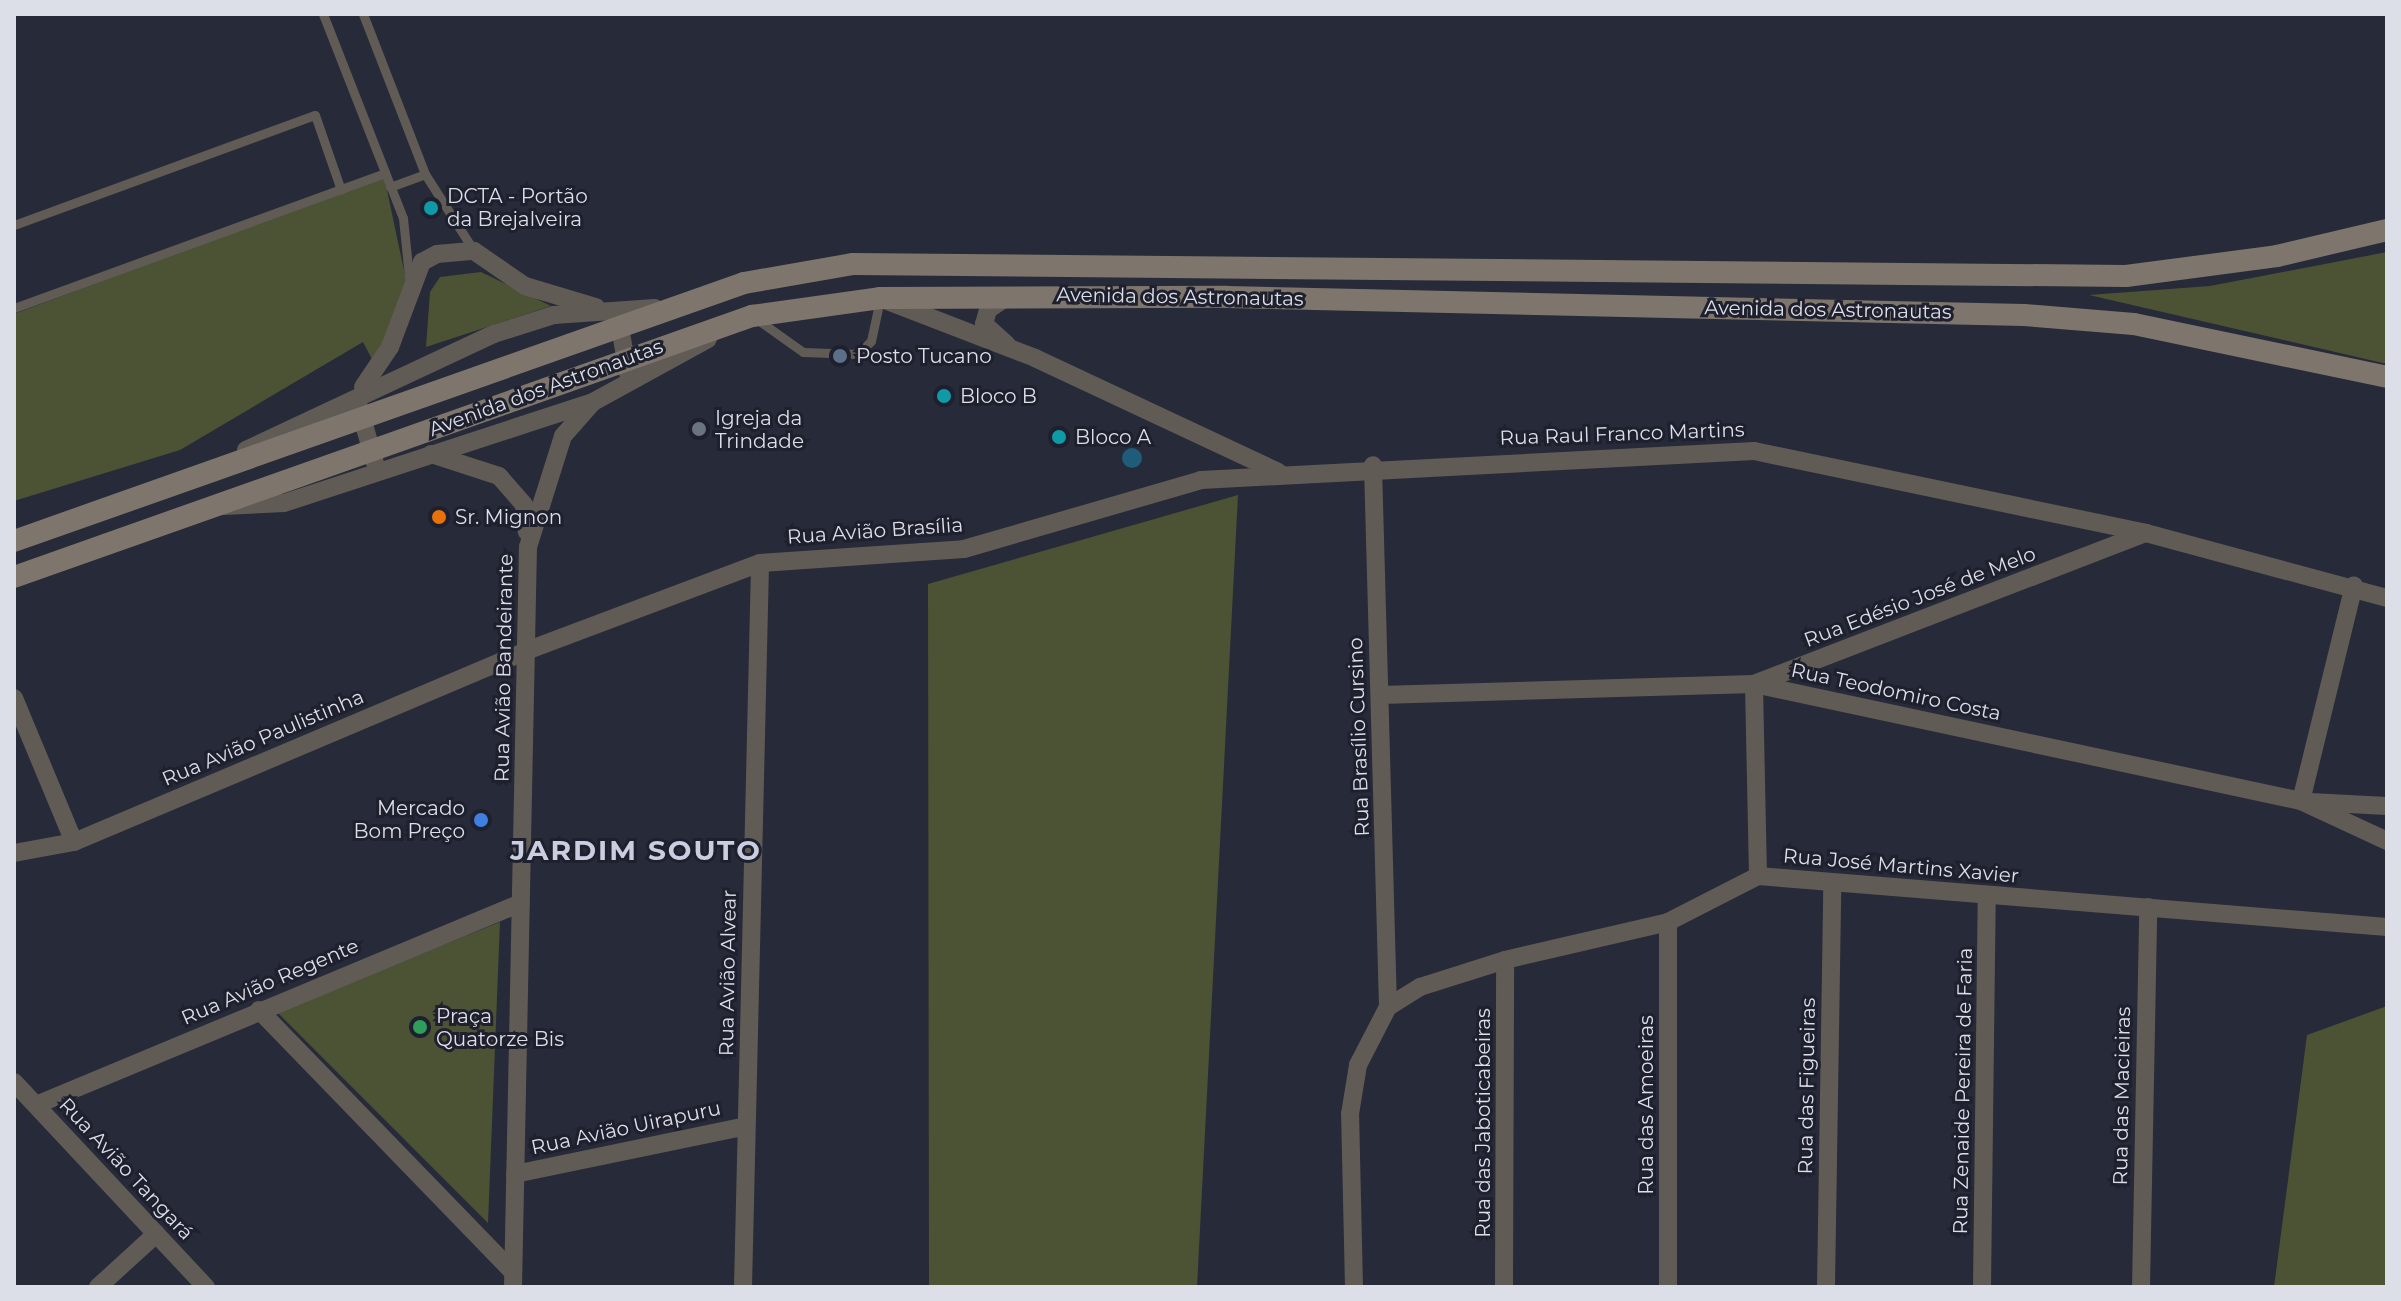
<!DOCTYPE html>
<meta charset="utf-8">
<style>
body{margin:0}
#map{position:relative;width:2401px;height:1301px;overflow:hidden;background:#272a38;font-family:Montserrat,sans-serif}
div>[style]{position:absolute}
.green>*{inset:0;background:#4c5234}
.water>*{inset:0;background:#1e5c79}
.round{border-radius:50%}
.service>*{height:9px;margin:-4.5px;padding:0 4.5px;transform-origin:4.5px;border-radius:4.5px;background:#605b55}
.minor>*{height:18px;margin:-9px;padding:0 9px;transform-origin:9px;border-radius:9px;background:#605b55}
.secondary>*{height:22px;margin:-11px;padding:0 11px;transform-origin:11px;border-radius:11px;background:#7e766c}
.dots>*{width:22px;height:22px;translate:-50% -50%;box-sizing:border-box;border:4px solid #1e202e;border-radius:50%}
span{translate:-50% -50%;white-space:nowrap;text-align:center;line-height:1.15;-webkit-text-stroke:6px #1e202e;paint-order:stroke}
.poi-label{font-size:20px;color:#dcdee8}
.left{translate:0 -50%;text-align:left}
.right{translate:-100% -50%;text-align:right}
.street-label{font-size:20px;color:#dcdee8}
.district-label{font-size:28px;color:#cacee0;font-weight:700;letter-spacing:2px}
.frame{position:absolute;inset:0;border:16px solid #dcdee8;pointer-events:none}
</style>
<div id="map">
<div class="green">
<i style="clip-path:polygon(384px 176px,408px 289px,376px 367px,363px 342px,180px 450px,14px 501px,14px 314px)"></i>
<i style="clip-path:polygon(2387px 252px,2387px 364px,2089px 295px,2210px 286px)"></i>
<i style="clip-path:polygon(481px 272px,551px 306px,426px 347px,430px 292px,440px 277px)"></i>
<i style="clip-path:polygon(1238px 495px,1197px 1287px,929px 1287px,928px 584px)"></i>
<i style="clip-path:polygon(500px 922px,488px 1223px,277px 1012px)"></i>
<i style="clip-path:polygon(2387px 1006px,2387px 1287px,2274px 1287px,2307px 1035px)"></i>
</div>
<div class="water">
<i class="round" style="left:1122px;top:448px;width:20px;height:20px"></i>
</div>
<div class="service">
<i style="left:323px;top:14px;width:219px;rotate:68.6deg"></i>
<i style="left:403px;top:218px;width:59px;rotate:84.2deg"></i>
<i style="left:363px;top:14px;width:172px;rotate:68.8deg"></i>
<i style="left:425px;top:174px;width:91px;rotate:57.5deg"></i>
<i style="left:390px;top:187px;width:37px;rotate:-20deg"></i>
<i style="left:14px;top:225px;width:320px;rotate:-20.1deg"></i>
<i style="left:315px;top:115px;width:79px;rotate:70.9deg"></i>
<i style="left:14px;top:308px;width:395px;rotate:-20deg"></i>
<i style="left:755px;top:318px;width:59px;rotate:35.3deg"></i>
<i style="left:803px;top:352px;width:55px;rotate:2.1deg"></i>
<i style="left:858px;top:354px;width:18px;rotate:-45deg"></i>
<i style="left:871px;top:341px;width:43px;rotate:-77.9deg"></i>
</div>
<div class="minor">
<i style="left:1007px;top:297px;width:23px;rotate:146deg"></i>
<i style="left:988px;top:310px;width:15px;rotate:106deg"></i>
<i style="left:984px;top:324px;width:31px;rotate:42deg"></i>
<i style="left:885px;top:300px;width:161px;rotate:21.1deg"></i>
<i style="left:1035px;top:358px;width:268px;rotate:25.1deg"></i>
<i style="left:618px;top:316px;width:58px;rotate:80deg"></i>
<i style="left:363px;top:387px;width:48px;rotate:-56deg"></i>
<i style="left:390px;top:347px;width:91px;rotate:-69.4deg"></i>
<i style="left:422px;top:262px;width:17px;rotate:-28deg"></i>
<i style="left:437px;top:254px;width:37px;rotate:-5deg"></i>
<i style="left:474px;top:251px;width:62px;rotate:34.5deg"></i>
<i style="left:525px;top:286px;width:74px;rotate:16.5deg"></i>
<i style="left:359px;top:407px;width:58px;rotate:74.1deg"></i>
<i style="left:246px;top:450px;width:274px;rotate:-25.1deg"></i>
<i style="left:494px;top:334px;width:63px;rotate:-17.6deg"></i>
<i style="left:554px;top:315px;width:101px;rotate:-4deg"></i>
<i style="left:431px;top:454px;width:71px;rotate:17.9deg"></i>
<i style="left:499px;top:476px;width:38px;rotate:49deg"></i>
<i style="left:524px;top:505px;width:27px;rotate:84deg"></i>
<i style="left:223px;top:506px;width:61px;rotate:-2.8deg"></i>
<i style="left:284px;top:503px;width:325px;rotate:-18.1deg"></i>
<i style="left:593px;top:402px;width:131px;rotate:-28.7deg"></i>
<i style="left:1380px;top:695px;width:374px;rotate:-1.7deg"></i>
<i style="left:1754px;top:684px;width:559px;rotate:12.07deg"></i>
<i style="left:2301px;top:801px;width:95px;rotate:24.9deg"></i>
<i style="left:14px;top:698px;width:156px;rotate:67.4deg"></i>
<i style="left:2301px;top:801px;width:222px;rotate:-76.2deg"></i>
<i style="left:2310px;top:802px;width:77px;rotate:3deg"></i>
<i style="left:14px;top:853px;width:61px;rotate:-10.4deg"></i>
<i style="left:74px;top:842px;width:491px;rotate:-22.9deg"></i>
<i style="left:526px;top:651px;width:250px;rotate:-20.6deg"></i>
<i style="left:760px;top:563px;width:204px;rotate:-3.9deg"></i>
<i style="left:964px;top:549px;width:247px;rotate:-16.2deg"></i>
<i style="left:1201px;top:480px;width:554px;rotate:-3deg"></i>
<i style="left:1754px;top:451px;width:400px;rotate:11.8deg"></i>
<i style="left:2146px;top:533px;width:250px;rotate:15.1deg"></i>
<i style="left:1758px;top:876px;width:192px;rotate:-91.2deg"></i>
<i style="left:1754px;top:684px;width:420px;rotate:-21.1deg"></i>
<i style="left:1668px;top:922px;width:365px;rotate:90deg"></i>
<i style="left:1388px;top:1007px;width:38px;rotate:-32deg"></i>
<i style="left:1420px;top:987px;width:89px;rotate:-17.6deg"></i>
<i style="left:1505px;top:960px;width:167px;rotate:-13.1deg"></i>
<i style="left:1668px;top:922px;width:101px;rotate:-27.1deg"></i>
<i style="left:1758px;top:876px;width:631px;rotate:4.64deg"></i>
<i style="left:259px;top:1010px;width:365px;rotate:45.9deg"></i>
<i style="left:14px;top:1082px;width:281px;rotate:46.9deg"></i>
<i style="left:36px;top:1105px;width:525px;rotate:-22.61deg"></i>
<i style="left:515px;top:1174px;width:236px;rotate:-11.7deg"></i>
<i style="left:98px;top:1287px;width:79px;rotate:-42.4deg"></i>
<i style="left:513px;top:1287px;width:740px;rotate:-88.84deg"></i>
<i style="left:528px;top:547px;width:116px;rotate:-72.5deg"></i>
<i style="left:563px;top:436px;width:45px;rotate:-48.6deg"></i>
<i style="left:743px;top:1287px;width:724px;rotate:-88.65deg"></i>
<i style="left:1354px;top:1287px;width:173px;rotate:-91.3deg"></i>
<i style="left:1350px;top:1114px;width:50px;rotate:-80.7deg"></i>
<i style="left:1358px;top:1065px;width:65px;rotate:-62.7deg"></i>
<i style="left:1388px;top:1007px;width:542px;rotate:-91.59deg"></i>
<i style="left:1504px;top:1287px;width:327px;rotate:-89.8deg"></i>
<i style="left:1826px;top:1287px;width:401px;rotate:-89.1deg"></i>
<i style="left:1982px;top:1287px;width:391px;rotate:-89.3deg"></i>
<i style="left:2141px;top:1287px;width:380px;rotate:-88.9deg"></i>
</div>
<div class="secondary">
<i style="left:14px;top:541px;width:774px;rotate:-19.46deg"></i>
<i style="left:744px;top:283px;width:111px;rotate:-9.9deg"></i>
<i style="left:853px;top:264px;width:1273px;rotate:0.54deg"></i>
<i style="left:2126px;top:276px;width:152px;rotate:-7.5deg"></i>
<i style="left:2277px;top:256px;width:113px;rotate:-13.3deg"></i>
<i style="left:14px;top:577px;width:783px;rotate:-19.48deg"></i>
<i style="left:752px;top:316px;width:129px;rotate:-8deg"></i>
<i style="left:880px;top:298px;width:347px;rotate:-0.2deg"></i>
<i style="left:1227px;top:297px;width:797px;rotate:1.29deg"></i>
<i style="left:2024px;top:315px;width:110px;rotate:4.7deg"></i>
<i style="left:2134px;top:324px;width:258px;rotate:11.8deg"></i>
</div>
<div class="dots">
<i style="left:431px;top:208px;background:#0f9aa8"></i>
<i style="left:840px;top:356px;background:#5c6f8a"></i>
<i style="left:944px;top:396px;background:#0f9aa8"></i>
<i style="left:699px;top:429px;background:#6b7280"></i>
<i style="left:1059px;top:437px;background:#0f9aa8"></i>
<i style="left:439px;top:517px;background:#e8710a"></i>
<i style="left:481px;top:820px;background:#3f7fe0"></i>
<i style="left:420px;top:1027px;background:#2e9e5b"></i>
</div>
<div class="poi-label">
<span class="left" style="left:447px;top:208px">DCTA - Portão<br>da Brejalveira</span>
<span class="left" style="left:856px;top:356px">Posto Tucano</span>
<span class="left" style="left:960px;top:396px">Bloco B</span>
<span class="left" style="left:715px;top:430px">Igreja da<br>Trindade</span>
<span class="left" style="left:1075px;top:437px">Bloco A</span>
<span class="left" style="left:455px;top:517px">Sr. Mignon</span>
<span class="right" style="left:465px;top:820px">Mercado<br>Bom Preço</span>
<span class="left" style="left:436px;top:1028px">Praça<br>Quatorze Bis</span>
</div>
<div class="street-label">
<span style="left:1180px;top:297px;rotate:1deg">Avenida dos Astronautas</span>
<span style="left:1828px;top:310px;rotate:1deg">Avenida dos Astronautas</span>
<span style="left:546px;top:388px;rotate:-20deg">Avenida dos Astronautas</span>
<span style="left:1622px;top:434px;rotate:-2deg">Rua Raul Franco Martins</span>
<span style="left:875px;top:531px;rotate:-4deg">Rua Avião Brasília</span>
<span style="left:1920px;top:597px;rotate:-21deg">Rua Edésio José de Melo</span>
<span style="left:504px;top:668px;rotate:-89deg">Rua Avião Bandeirante</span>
<span style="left:1896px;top:692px;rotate:12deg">Rua Teodomiro Costa</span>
<span style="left:1359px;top:737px;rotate:-92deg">Rua Brasílio Cursino</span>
<span style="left:263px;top:738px;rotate:-23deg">Rua Avião Paulistinha</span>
<span style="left:1901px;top:866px;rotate:5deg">Rua José Martins Xavier</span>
<span style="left:728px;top:973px;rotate:-89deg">Rua Avião Alvear</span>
<span style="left:270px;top:982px;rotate:-23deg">Rua Avião Regente</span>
<span style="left:1807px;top:1086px;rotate:-89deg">Rua das Figueiras</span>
<span style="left:1963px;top:1091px;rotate:-89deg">Rua Zenaide Pereira de Faria</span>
<span style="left:2122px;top:1096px;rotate:-89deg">Rua das Macieiras</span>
<span style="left:1646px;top:1105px;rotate:-90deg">Rua das Amoeiras</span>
<span style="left:1483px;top:1123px;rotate:-90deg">Rua das Jaboticabeiras</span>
<span style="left:626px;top:1128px;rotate:-12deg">Rua Avião Uirapuru</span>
<span style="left:126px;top:1169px;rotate:47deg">Rua Avião Tangará</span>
</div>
<div class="district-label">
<span style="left:636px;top:850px">JARDIM SOUTO</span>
</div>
<div class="frame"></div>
</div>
